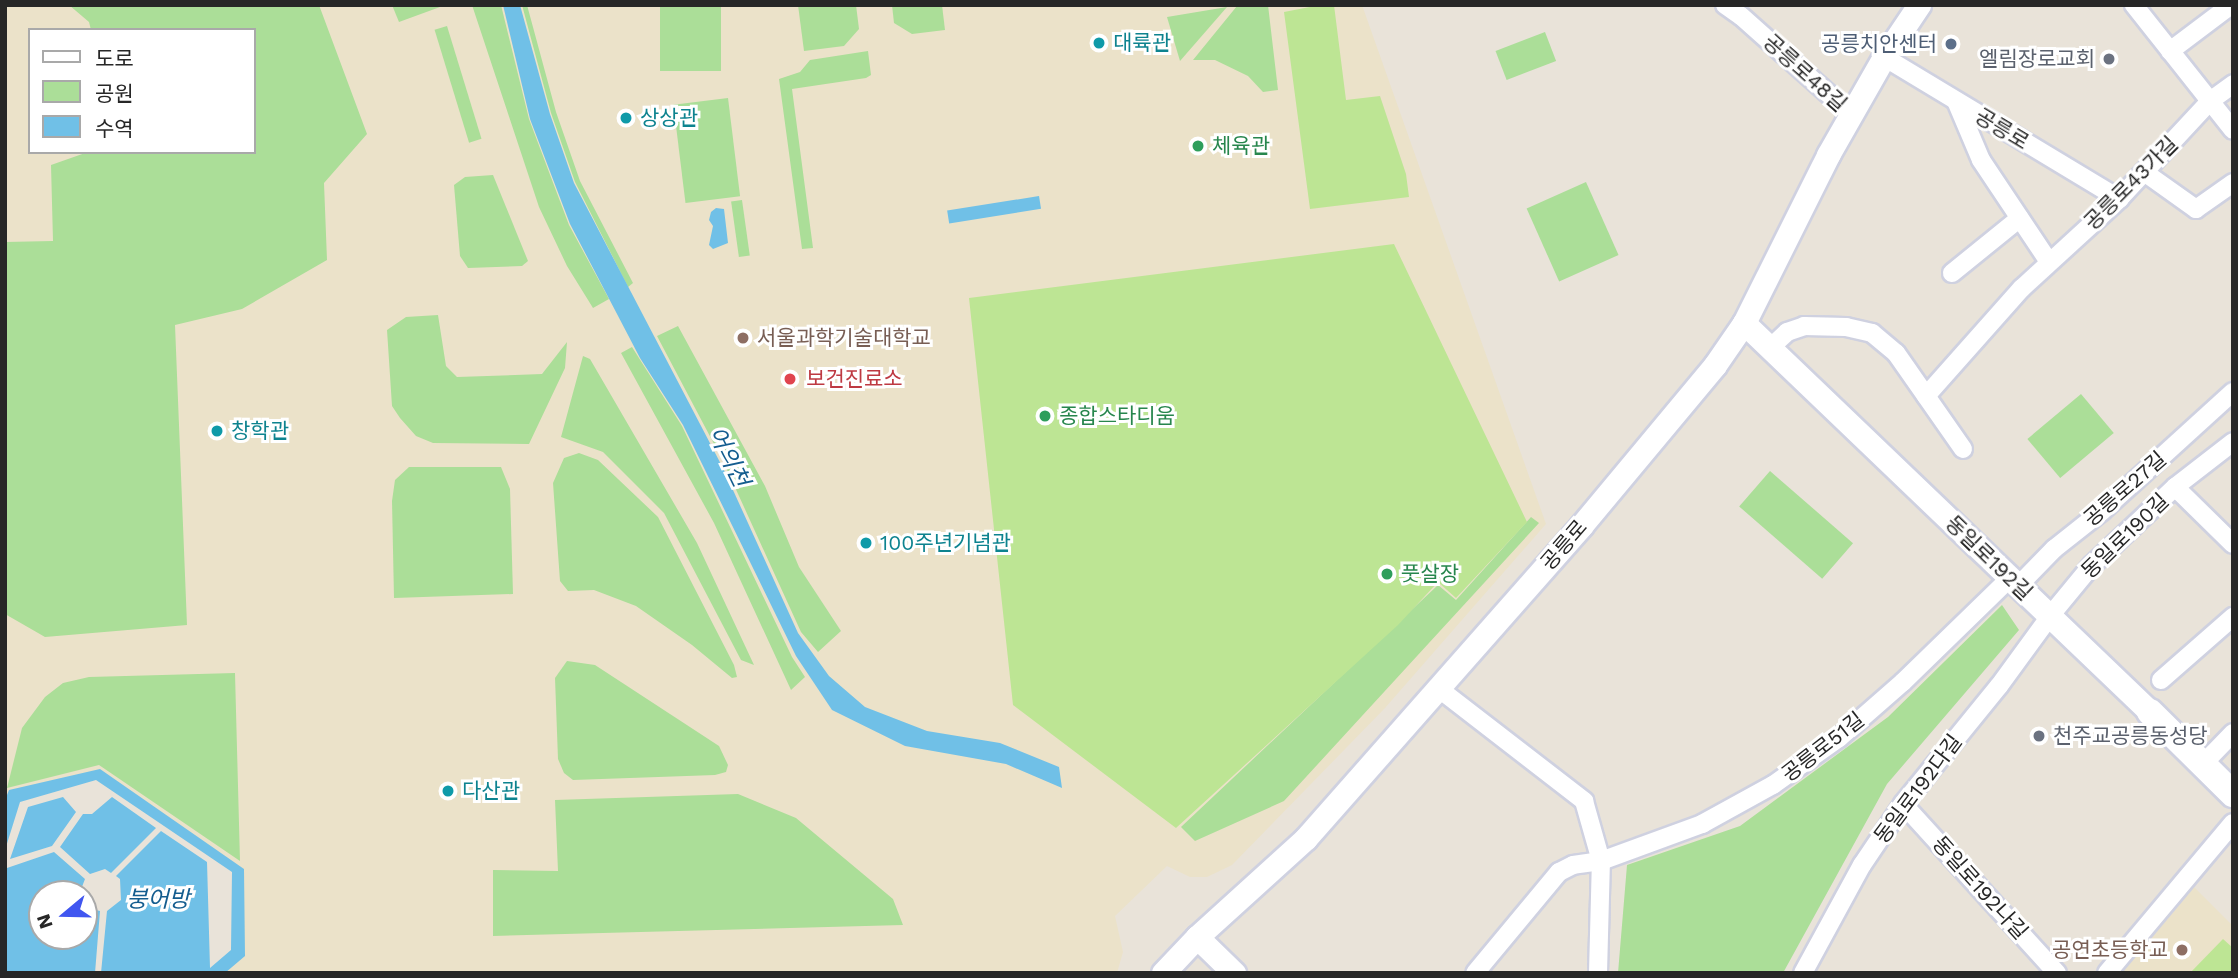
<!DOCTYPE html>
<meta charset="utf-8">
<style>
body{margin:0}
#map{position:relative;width:2238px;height:978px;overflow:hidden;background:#e9e3d9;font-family:"Work Sans","Noto Sans KR",sans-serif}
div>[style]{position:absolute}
.education>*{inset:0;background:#ebe2c9}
.green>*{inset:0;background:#abde98;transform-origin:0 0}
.pitch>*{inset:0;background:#bde594}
.water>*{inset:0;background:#70c0e7;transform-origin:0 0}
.pier>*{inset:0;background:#e9e3d9}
.roads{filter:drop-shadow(2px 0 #cfd1e0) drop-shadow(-2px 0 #cfd1e0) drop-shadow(0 2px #cfd1e0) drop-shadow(0 -2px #cfd1e0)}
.minor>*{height:18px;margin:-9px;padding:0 9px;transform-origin:9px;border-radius:9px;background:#fff}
.tertiary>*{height:23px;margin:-11.5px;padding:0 11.5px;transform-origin:11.5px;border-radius:11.5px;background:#fff}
.secondary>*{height:26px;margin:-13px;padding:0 13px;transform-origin:13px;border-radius:13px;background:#fff}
.dots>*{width:19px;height:19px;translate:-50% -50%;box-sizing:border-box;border:4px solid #fff;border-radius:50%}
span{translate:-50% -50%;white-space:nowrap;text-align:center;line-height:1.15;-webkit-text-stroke:6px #fff;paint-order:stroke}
.culture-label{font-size:21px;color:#0d838f}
.left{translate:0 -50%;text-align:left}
.service-label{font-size:21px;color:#4e5e75}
.right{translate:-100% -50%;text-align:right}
.worship-label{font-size:21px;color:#5b616d}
.street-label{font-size:21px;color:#272727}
.leisure-label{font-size:21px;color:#27864d}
.education-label{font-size:21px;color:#785e54}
.health-label{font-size:21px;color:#be3a42}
.water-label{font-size:23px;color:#145d8f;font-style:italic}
.frame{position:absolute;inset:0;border:7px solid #272727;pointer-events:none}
.legend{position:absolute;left:28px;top:28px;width:228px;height:126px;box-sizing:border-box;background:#fff;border:2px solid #a9a9a9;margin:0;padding:9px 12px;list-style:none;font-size:21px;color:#272727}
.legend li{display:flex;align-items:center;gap:14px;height:35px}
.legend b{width:35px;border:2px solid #a9a9a9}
.north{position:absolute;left:28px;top:880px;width:70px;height:70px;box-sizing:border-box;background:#fff;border:2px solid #a9a9a9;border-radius:50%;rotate:251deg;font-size:19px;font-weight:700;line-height:28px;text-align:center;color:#272727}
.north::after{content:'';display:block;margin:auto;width:24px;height:32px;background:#4056f0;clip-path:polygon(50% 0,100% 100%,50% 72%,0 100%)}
</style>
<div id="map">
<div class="education">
<i style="clip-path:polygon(evenodd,5px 5px,1362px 5px,1546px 524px,1385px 708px,1232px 865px,1207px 877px,1190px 877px,1167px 866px,1115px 916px,1123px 952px,1117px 973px,5px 973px,5px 5px,30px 30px,254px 30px,254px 152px,30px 152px,30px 30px,5px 5px,42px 894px,84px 894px,84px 936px,42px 936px,42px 894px)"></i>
<i style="clip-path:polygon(2193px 886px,2233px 926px,2233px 973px,2109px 973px)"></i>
</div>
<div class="green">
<i style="clip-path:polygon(69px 5px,319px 5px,367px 134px,324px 183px,327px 260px,242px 309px,175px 325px,187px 625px,45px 637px,5px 614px,5px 242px,53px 241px,51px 165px,88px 152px,254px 152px,254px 30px,91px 30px,89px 22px)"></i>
<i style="clip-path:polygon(392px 5px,439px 5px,440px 7px,399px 22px)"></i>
<i style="clip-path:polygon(472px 5px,501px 5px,529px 119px,569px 225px,609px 299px,593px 308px,567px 266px,539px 207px)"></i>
<i style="clip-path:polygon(522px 5px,527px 5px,556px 112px,580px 181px,633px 283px,628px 287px,575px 182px,551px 113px)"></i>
<i style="left:660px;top:5px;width:61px;height:66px"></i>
<i style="clip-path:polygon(798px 5px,856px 5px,859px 29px,844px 46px,804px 51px)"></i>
<i style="clip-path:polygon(892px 5px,942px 5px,945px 30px,912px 34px,894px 23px)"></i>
<i style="clip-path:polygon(1268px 5px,1278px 90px,1263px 92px,1248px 76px,1215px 60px,1193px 60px,1237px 6px)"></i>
<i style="clip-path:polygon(1227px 7px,1180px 61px,1167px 17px)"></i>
<i style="left:447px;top:26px;width:118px;height:13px;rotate:73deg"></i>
<i style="left:1545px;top:32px;width:31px;height:53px;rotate:69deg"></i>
<i style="clip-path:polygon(868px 51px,871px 75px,866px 78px,792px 89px,813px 248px,802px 249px,779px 79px,800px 72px,810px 60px)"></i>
<i style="left:728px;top:98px;width:99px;height:55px;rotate:83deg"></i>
<i style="clip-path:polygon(493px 175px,528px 261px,522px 266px,468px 268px,460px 256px,454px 185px,465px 177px)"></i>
<i style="left:1586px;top:182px;width:80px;height:65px;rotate:66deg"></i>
<i style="left:742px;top:200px;width:56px;height:11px;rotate:82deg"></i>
<i style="clip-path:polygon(438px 315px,446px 366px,457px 377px,542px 374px,567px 342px,565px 368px,529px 444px,433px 443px,416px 436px,400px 418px,392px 406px,387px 330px,406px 317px)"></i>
<i style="clip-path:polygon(678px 326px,765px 486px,799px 567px,841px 631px,818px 652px,801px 632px,723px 461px,657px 336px)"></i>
<i style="clip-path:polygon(632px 347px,682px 426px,792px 657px,805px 677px,791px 690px,714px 523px,621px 353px)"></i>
<i style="clip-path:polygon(583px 356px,590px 359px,697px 543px,754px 665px,741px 660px,664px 513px,603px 452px,561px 437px)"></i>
<i style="left:2081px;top:394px;width:51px;height:70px;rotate:50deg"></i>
<i style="clip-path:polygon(579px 453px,598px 460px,658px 517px,734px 665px,737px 677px,732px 678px,692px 645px,636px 606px,594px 590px,568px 591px,560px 581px,553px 483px,564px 458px)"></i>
<i style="clip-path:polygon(409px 467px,501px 467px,510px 489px,513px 594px,394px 598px,392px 501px,395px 480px)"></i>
<i style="left:1770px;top:471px;width:110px;height:47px;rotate:41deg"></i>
<i style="clip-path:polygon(1531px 517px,1539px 523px,1284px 801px,1195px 841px,1181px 827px,1438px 585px,1456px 600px)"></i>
<i style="clip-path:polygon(2002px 605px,2019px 630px,1887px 784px,1783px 973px,1618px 973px,1627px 865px,1740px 826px,1888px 717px)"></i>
<i style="clip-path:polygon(567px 661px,595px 665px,719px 746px,728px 765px,726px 772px,715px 775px,573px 780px,564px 773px,558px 759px,555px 678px)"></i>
<i style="clip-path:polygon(235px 673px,240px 861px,99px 765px,7px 788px,22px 728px,45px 697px,63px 683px,89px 677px)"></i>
<i style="clip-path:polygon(738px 794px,796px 818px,893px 899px,903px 925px,493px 936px,493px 870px,558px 871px,555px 800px)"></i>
</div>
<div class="pitch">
<i style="clip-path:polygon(1320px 5px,1334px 5px,1346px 100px,1380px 96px,1406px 174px,1409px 197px,1310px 209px,1284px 12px)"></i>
<i style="clip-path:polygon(1394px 244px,1527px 522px,1456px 598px,1438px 582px,1398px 625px,1176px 828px,1013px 705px,969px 298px)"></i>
<i style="clip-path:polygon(2223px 939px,2233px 948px,2233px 973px,2190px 973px)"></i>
</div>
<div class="water">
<i style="clip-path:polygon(503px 5px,520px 5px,550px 114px,574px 183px,723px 468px,798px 633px,829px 676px,865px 707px,927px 731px,1000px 743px,1059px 767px,1062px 788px,1006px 764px,905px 746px,832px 710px,796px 656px,683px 425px,640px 358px,570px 224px,530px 119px)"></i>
<i style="left:1039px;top:196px;width:13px;height:93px;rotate:81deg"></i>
<i style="clip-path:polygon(716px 208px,724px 209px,728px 243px,713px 249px,709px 245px,713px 226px,709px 220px,711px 212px)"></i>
<i style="clip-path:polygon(evenodd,100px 769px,244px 869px,245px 956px,225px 973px,5px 973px,5px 800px,9px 790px,100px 769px,42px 894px,84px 894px,84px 936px,42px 936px,42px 894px)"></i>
</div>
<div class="pier">
<i style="clip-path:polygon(evenodd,96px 780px,232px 872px,231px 950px,210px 968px,207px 862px,161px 831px,116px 876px,120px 879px,121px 900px,107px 911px,101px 973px,95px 973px,100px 911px,88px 908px,84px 894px,80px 892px,85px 879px,54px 852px,7px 868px,5px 873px,5px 850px,20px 802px,96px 780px,63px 797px,76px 812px,52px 846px,10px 859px,28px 807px,63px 797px,96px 780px,112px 797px,156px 828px,111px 873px,105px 869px,90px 874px,60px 847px,83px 814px,92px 814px,112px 797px)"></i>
</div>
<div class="roads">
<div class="minor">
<i style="left:1725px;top:5px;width:19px;rotate:35deg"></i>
<i style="left:1741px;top:16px;width:149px;rotate:41.7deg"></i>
<i style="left:2134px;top:5px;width:159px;rotate:51.6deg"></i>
<i style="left:2170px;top:51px;width:76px;rotate:-37deg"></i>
<i style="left:1884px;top:57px;width:275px;rotate:31.1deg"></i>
<i style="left:1956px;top:101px;width:64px;rotate:67deg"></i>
<i style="left:1981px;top:160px;width:123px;rotate:56.3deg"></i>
<i style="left:2144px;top:172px;width:64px;rotate:35.4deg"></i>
<i style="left:2196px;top:209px;width:45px;rotate:-35.1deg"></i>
<i style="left:1952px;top:273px;width:87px;rotate:-39deg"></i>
<i style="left:1770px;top:348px;width:23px;rotate:-43deg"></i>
<i style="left:1787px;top:332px;width:18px;rotate:-19deg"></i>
<i style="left:1804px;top:326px;width:42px;rotate:1.4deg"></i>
<i style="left:1846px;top:327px;width:27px;rotate:13deg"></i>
<i style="left:1872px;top:333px;width:31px;rotate:40deg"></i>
<i style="left:1896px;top:353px;width:117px;rotate:55.1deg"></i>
<i style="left:1926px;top:396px;width:144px;rotate:-48.4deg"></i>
<i style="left:2022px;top:288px;width:132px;rotate:-42.5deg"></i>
<i style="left:2119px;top:199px;width:134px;rotate:-47.1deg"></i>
<i style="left:2210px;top:101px;width:29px;rotate:-36deg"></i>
<i style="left:2175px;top:487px;width:81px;rotate:44.5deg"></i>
<i style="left:2018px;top:586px;width:52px;rotate:-45.8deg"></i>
<i style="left:2054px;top:549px;width:61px;rotate:-38.4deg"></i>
<i style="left:2102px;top:511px;width:177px;rotate:-42.3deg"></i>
<i style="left:2161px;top:680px;width:96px;rotate:-41.2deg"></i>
<i style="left:1438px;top:688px;width:185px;rotate:37.7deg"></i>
<i style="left:1584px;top:801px;width:62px;rotate:74.2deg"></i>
<i style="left:1601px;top:861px;width:28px;rotate:172deg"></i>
<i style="left:1573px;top:865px;width:16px;rotate:153deg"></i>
<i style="left:1559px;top:872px;width:131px;rotate:129.7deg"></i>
<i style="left:2201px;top:766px;width:46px;rotate:-45.9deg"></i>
<i style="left:1903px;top:804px;width:229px;rotate:47.7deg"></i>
<i style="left:1598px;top:973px;width:112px;rotate:-88.5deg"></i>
<i style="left:1601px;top:861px;width:108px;rotate:-20.1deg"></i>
<i style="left:1702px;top:824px;width:81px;rotate:-28.8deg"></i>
<i style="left:1773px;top:785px;width:81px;rotate:-35.5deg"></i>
<i style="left:1839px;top:738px;width:85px;rotate:-41.2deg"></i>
<i style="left:1903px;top:682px;width:149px;rotate:-44.2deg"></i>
<i style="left:1803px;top:973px;width:123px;rotate:-61.4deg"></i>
<i style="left:1862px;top:865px;width:73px;rotate:-56.1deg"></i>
<i style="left:1903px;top:804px;width:152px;rotate:-50.9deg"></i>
<i style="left:1999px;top:686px;width:87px;rotate:-53.9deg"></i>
<i style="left:2050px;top:616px;width:66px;rotate:-50.5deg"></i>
<i style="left:2092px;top:565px;width:114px;rotate:-43.2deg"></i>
<i style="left:2175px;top:487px;width:73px;rotate:-37.8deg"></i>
<i style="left:2107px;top:973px;width:196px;rotate:-50deg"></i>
</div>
<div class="tertiary">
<i style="left:1744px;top:323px;width:562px;rotate:43.77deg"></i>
<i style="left:1197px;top:937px;width:52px;rotate:44.2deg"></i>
<i style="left:1163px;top:973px;width:50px;rotate:-46.6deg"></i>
<i style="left:1197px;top:937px;width:147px;rotate:-42.2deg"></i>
<i style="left:1306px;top:838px;width:416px;rotate:-48.6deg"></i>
<i style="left:1581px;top:526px;width:209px;rotate:-50.2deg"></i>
<i style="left:1715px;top:365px;width:51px;rotate:-55.4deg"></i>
<i style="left:1744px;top:323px;width:188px;rotate:-63.4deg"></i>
<i style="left:1828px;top:155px;width:113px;rotate:-60.3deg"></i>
<i style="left:1884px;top:57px;width:63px;rotate:-56.1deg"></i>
</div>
<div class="secondary">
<i style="left:2150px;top:712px;width:117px;rotate:44.7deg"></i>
</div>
</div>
<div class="dots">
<i style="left:1099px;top:43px;background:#0f9aa8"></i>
<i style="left:1951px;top:44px;background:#5c6f8a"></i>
<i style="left:2109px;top:59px;background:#6b7280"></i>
<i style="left:626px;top:118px;background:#0f9aa8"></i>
<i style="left:1198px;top:146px;background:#2e9e5b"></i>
<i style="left:743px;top:338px;background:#8d6e63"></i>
<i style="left:790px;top:379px;background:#e0444e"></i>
<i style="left:1045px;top:416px;background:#2e9e5b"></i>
<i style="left:217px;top:431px;background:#0f9aa8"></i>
<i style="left:866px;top:543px;background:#0f9aa8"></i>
<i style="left:1387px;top:574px;background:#2e9e5b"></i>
<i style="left:2039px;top:736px;background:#6b7280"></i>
<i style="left:448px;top:791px;background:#0f9aa8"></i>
<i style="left:2182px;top:950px;background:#8d6e63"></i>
</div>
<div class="culture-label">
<span class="left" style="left:1113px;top:43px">대륙관</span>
<span class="left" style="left:640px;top:118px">상상관</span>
<span class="left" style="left:231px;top:431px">창학관</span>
<span class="left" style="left:880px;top:543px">100주년기념관</span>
<span class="left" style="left:462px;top:791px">다산관</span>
</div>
<div class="service-label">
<span class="right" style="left:1937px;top:44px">공릉치안센터</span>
</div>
<div class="worship-label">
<span class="right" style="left:2095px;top:59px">엘림장로교회</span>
<span class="left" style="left:2053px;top:736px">천주교공릉동성당</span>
</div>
<div class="street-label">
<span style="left:1805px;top:73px;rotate:42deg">공릉로48길</span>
<span style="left:2002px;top:129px;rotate:31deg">공릉로</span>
<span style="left:2131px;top:183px;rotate:-45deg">공릉로43가길</span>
<span style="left:2125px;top:489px;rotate:-41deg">공릉로27길</span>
<span style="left:2125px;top:536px;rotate:-44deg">동일로190길</span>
<span style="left:1564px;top:545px;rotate:-49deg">공릉로</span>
<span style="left:1989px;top:558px;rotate:44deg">동일로192길</span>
<span style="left:1823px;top:747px;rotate:-38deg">공릉로51길</span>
<span style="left:1918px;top:789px;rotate:-53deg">동일로192다길</span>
<span style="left:1980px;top:888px;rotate:48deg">동일로192나길</span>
</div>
<div class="leisure-label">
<span class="left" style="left:1212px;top:146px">체육관</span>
<span class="left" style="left:1059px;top:416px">종합스타디움</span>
<span class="left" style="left:1401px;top:574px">풋살장</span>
</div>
<div class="education-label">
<span class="left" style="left:757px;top:338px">서울과학기술대학교</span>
<span class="right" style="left:2168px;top:950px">공연초등학교</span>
</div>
<div class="health-label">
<span class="left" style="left:806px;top:379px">보건진료소</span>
</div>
<div class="water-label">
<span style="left:728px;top:457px;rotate:64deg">어의천</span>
<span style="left:158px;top:900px">붕어방</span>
</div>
<div class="frame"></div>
<ul class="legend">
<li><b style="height:9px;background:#fff"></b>도로</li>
<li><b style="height:19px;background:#abde98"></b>공원</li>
<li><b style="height:19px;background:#70c0e7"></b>수역</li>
</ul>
<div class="north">N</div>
</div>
